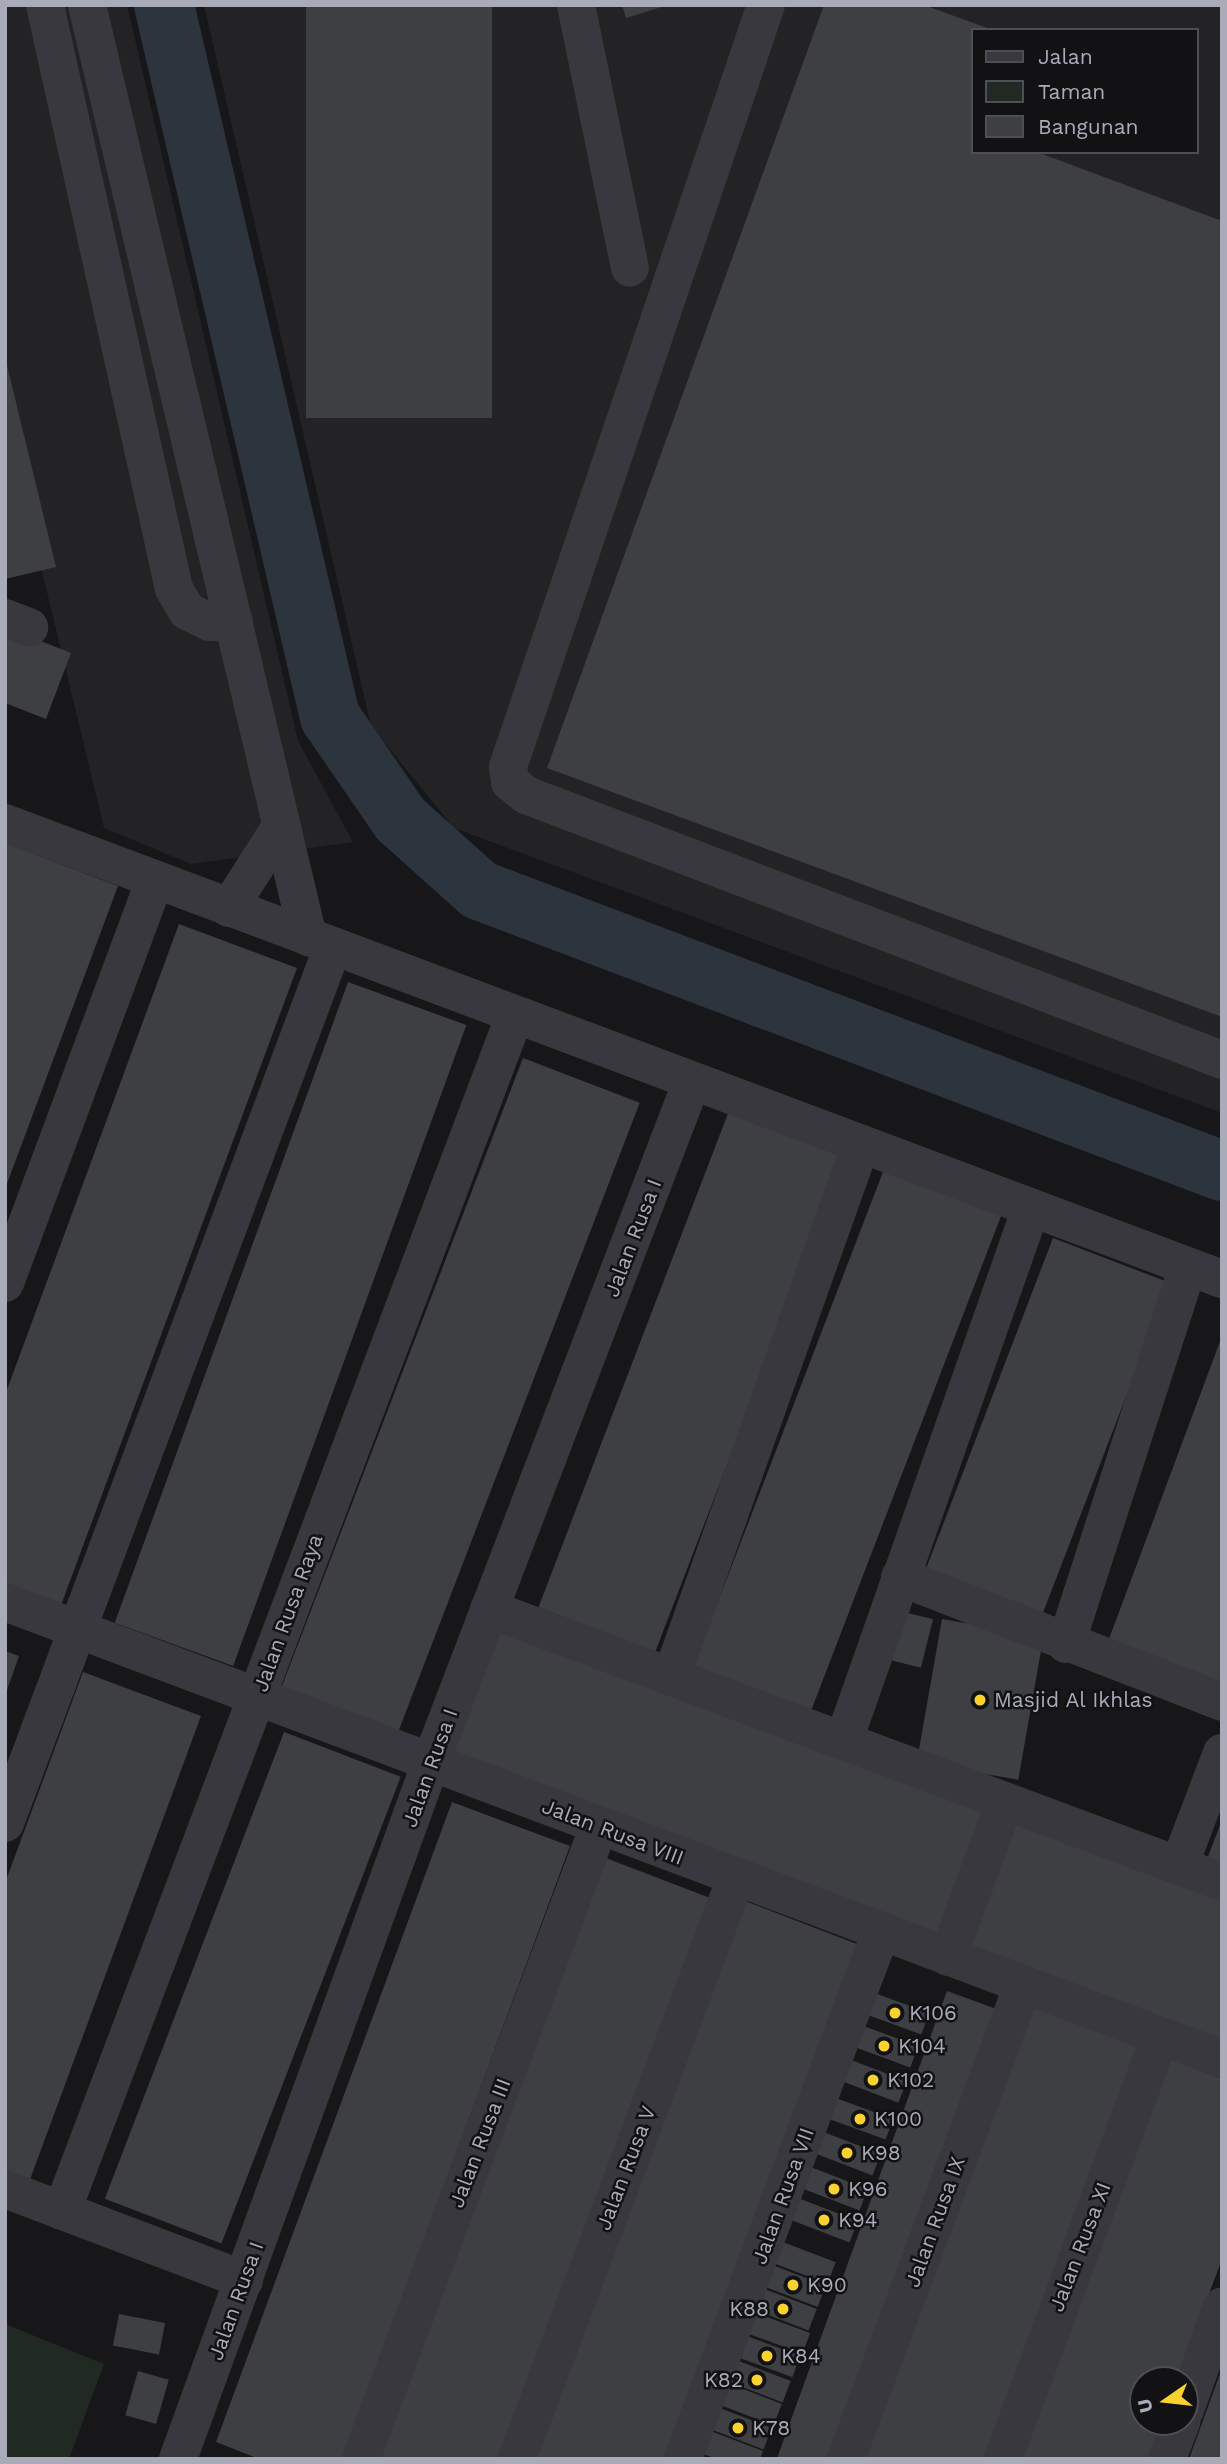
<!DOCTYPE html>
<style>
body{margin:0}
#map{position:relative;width:1227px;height:2464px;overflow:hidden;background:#171719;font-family:"Work Sans",sans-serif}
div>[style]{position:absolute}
.built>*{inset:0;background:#232326}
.green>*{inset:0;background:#212923}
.river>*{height:60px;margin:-30px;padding:0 30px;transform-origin:30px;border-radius:30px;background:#2c343e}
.building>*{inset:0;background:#3e3f43;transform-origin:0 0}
.minor>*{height:38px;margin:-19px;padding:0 19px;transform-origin:19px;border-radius:19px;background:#38383e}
.dots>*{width:19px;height:19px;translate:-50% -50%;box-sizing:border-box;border:4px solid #121214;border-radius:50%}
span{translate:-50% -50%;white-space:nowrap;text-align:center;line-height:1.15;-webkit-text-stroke:5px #121214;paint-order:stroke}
.street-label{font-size:21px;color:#a9abb9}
.poi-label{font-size:21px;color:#a9abb9}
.left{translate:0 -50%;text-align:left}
.right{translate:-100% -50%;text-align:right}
.frame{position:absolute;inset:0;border:7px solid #a9abb9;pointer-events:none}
.legend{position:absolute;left:971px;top:28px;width:228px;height:126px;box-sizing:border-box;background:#121214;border:2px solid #4e4f56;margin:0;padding:9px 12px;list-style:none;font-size:21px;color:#a9abb9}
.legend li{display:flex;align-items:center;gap:14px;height:35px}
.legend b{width:35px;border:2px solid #4e4f56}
.north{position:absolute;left:1129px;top:2366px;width:70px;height:70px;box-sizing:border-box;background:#121214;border:2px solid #4e4f56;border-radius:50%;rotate:256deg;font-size:19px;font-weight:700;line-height:28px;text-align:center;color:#a9abb9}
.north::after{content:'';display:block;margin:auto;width:24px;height:32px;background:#f9d22f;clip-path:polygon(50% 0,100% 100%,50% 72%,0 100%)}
</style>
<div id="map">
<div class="built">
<i style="clip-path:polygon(5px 5px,127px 5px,298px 741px,353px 842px,191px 864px,104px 828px,5px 418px)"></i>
<i style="clip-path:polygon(evenodd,204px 5px,1222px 5px,1222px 1113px,454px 828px,371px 726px,204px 5px,973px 30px,1197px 30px,1197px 152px,973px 152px,973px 30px)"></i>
</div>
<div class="green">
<i style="clip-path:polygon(5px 2324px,104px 2364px,69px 2459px,5px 2459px)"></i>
</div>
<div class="river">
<i style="left:164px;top:5px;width:731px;rotate:76.88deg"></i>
<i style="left:330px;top:717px;width:124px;rotate:55.5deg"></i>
<i style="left:400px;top:819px;width:106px;rotate:41.9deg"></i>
<i style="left:479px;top:890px;width:794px;rotate:20.72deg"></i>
</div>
<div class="building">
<i style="left:306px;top:5px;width:186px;height:413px"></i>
<i style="clip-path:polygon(622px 5px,665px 5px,665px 6px,626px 18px)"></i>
<i style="clip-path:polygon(824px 5px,924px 5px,990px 29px,973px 30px,973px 152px,1037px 152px,1222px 221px,1222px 1017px,547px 768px)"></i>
<i style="clip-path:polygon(5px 357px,56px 567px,5px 579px)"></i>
<i style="clip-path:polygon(5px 627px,71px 653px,46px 719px,5px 703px)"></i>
<i style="clip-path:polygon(5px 843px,118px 886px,5px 1189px)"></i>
<i style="clip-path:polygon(179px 924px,297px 968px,60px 1608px,5px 1588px,5px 1395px)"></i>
<i style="left:348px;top:982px;width:126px;height:682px;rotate:20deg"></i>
<i style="left:523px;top:1058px;width:125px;height:682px;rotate:21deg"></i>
<i style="left:732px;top:1103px;width:125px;height:540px;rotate:21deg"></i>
<i style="left:886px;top:1164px;width:126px;height:540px;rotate:21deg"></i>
<i style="left:1053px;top:1238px;width:125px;height:357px;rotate:21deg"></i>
<i style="clip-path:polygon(1222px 1336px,1222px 1696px,1103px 1655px)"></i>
<i style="left:900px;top:1611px;width:34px;height:50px;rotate:14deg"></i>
<i style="left:942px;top:1619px;width:103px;height:145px;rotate:10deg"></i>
<i style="left:490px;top:1621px;width:536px;height:149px;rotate:20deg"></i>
<i style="clip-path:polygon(5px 1651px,19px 1656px,6px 1693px,5px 1693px)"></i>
<i style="clip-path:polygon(83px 1672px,201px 1716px,28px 2185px,5px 2176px,5px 1883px)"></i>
<i style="left:284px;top:1732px;width:125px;height:500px;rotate:21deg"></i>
<i style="clip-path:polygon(452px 1802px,570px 1846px,343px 2459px,259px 2459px,216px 2442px)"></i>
<i style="clip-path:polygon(1006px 1812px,1222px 1892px,1222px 2052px,954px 1953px)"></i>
<i style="clip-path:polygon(1222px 1820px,1222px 1865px,1207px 1859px)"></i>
<i style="left:598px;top:1855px;width:125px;height:644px;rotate:21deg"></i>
<i style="left:745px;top:1901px;width:126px;height:595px;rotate:21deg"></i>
<i style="left:869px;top:1991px;width:64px;height:23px;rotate:20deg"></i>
<i style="left:947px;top:1991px;width:63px;height:499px;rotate:20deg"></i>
<i style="left:1028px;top:2003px;width:125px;height:486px;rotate:21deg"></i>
<i style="left:858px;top:2024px;width:64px;height:23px;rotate:20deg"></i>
<i style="clip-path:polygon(1162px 2056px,1222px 2079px,1222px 2259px,1177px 2380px,1143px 2380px,1143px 2422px,1161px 2422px,1148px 2459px,1014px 2459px)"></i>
<i style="left:846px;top:2058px;width:65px;height:23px;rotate:21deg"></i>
<i style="left:833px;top:2097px;width:64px;height:22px;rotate:20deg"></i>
<i style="left:821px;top:2131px;width:64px;height:23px;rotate:21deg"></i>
<i style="left:808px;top:2166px;width:64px;height:23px;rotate:21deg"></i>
<i style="left:798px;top:2198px;width:64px;height:23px;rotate:21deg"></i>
<i style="left:775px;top:2239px;width:65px;height:23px;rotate:21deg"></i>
<i style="left:767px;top:2263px;width:63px;height:23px;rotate:21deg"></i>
<i style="left:757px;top:2286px;width:64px;height:23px;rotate:21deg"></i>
<i style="left:750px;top:2311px;width:64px;height:22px;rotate:20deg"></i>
<i style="left:119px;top:2314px;width:47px;height:32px;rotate:11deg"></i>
<i style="left:741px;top:2334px;width:63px;height:23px;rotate:20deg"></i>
<i style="left:731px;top:2358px;width:64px;height:23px;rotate:21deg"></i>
<i style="left:138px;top:2371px;width:32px;height:46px;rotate:16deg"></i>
<i style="clip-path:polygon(1222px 2371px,1222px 2459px,1189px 2459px,1221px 2371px)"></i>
<i style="left:722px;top:2381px;width:64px;height:23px;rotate:21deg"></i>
<i style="left:712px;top:2405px;width:64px;height:23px;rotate:21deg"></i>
<i style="clip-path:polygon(703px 2428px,763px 2451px,760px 2459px,717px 2459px,695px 2451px)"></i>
</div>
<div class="minor">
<i style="left:45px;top:5px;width:598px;rotate:77.54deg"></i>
<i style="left:174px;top:589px;width:26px;rotate:59deg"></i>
<i style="left:187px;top:611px;width:25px;rotate:26deg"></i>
<i style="left:210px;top:622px;width:24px"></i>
<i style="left:87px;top:5px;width:958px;rotate:76.66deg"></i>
<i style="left:576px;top:5px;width:268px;rotate:78.4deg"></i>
<i style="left:766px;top:5px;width:804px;rotate:108.71deg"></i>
<i style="left:508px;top:767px;width:15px;rotate:82deg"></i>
<i style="left:510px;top:782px;width:21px;rotate:39deg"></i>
<i style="left:526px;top:795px;width:745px;rotate:20.84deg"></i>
<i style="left:5px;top:618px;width:26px;rotate:21deg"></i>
<i style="left:5px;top:823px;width:1300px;rotate:20.54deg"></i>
<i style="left:229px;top:908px;width:95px;rotate:-57.5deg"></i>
<i style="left:5px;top:1283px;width:430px;rotate:-69.6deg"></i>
<i style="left:900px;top:1577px;width:345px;rotate:21.2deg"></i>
<i style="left:5px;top:1602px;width:1300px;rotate:20.58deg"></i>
<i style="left:489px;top:1609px;width:782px;rotate:20.43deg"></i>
<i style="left:1066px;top:1644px;width:396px;rotate:-72.1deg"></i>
<i style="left:672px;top:1675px;width:564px;rotate:-70.41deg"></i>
<i style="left:844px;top:1740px;width:564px;rotate:-70.63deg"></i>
<i style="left:5px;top:1823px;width:936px;rotate:-69.49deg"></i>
<i style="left:1179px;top:1866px;width:121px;rotate:-69.2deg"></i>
<i style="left:948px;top:1957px;width:166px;rotate:-69.9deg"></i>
<i style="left:5px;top:2189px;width:256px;rotate:20.8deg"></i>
<i style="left:62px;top:2211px;width:1279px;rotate:-69.26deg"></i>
<i style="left:1185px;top:2410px;width:110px;rotate:-70.4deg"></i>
<i style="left:178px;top:2459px;width:759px;rotate:-70.04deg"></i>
<i style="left:437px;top:1746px;width:712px;rotate:-69.02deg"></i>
<i style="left:361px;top:2459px;width:676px;rotate:-69.39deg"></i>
<i style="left:517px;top:2459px;width:621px;rotate:-69.35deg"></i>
<i style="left:683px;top:2459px;width:563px;rotate:-69.41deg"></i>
<i style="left:846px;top:2459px;width:506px;rotate:-69.52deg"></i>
<i style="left:1003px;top:2459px;width:451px;rotate:-69.6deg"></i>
<i style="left:1167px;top:2459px;width:40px;rotate:-69deg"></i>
</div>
<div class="dots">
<i style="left:980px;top:1700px;background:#f9d22f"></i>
<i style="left:895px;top:2013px;background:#f9d22f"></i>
<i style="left:884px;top:2046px;background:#f9d22f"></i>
<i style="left:873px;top:2080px;background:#f9d22f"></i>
<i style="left:860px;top:2119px;background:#f9d22f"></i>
<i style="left:847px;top:2153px;background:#f9d22f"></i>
<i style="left:834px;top:2189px;background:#f9d22f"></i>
<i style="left:824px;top:2220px;background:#f9d22f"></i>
<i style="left:793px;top:2285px;background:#f9d22f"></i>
<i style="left:783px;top:2309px;background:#f9d22f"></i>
<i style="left:767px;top:2356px;background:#f9d22f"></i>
<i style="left:757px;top:2380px;background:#f9d22f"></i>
<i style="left:738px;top:2428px;background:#f9d22f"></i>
</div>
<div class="street-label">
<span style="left:633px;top:1238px;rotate:-69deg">Jalan Rusa I</span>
<span style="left:288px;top:1613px;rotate:-70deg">Jalan Rusa Raya</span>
<span style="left:430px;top:1768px;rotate:-70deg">Jalan Rusa I</span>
<span style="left:613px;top:1832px;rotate:21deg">Jalan Rusa VIII</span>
<span style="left:480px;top:2143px;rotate:-69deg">Jalan Rusa III</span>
<span style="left:626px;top:2168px;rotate:-69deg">Jalan Rusa V</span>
<span style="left:783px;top:2196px;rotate:-70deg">Jalan Rusa VII</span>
<span style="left:935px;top:2222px;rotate:-70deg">Jalan Rusa IX</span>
<span style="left:1080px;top:2247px;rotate:-69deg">Jalan Rusa XI</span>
<span style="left:236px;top:2301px;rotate:-70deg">Jalan Rusa I</span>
</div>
<div class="poi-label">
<span class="left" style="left:994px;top:1700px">Masjid Al Ikhlas</span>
<span class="left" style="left:909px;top:2013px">K106</span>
<span class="left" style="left:898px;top:2046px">K104</span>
<span class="left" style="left:887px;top:2080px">K102</span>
<span class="left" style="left:874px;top:2119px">K100</span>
<span class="left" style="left:861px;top:2153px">K98</span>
<span class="left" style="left:848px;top:2189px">K96</span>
<span class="left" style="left:838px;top:2220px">K94</span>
<span class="left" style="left:807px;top:2285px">K90</span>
<span class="right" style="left:769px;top:2309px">K88</span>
<span class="left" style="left:781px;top:2356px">K84</span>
<span class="right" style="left:743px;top:2380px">K82</span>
<span class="left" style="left:752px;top:2428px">K78</span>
</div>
<div class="frame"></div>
<ul class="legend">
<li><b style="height:9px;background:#38383e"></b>Jalan</li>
<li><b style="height:19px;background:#212923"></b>Taman</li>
<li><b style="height:19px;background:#3e3f43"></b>Bangunan</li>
</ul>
<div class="north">U</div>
</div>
